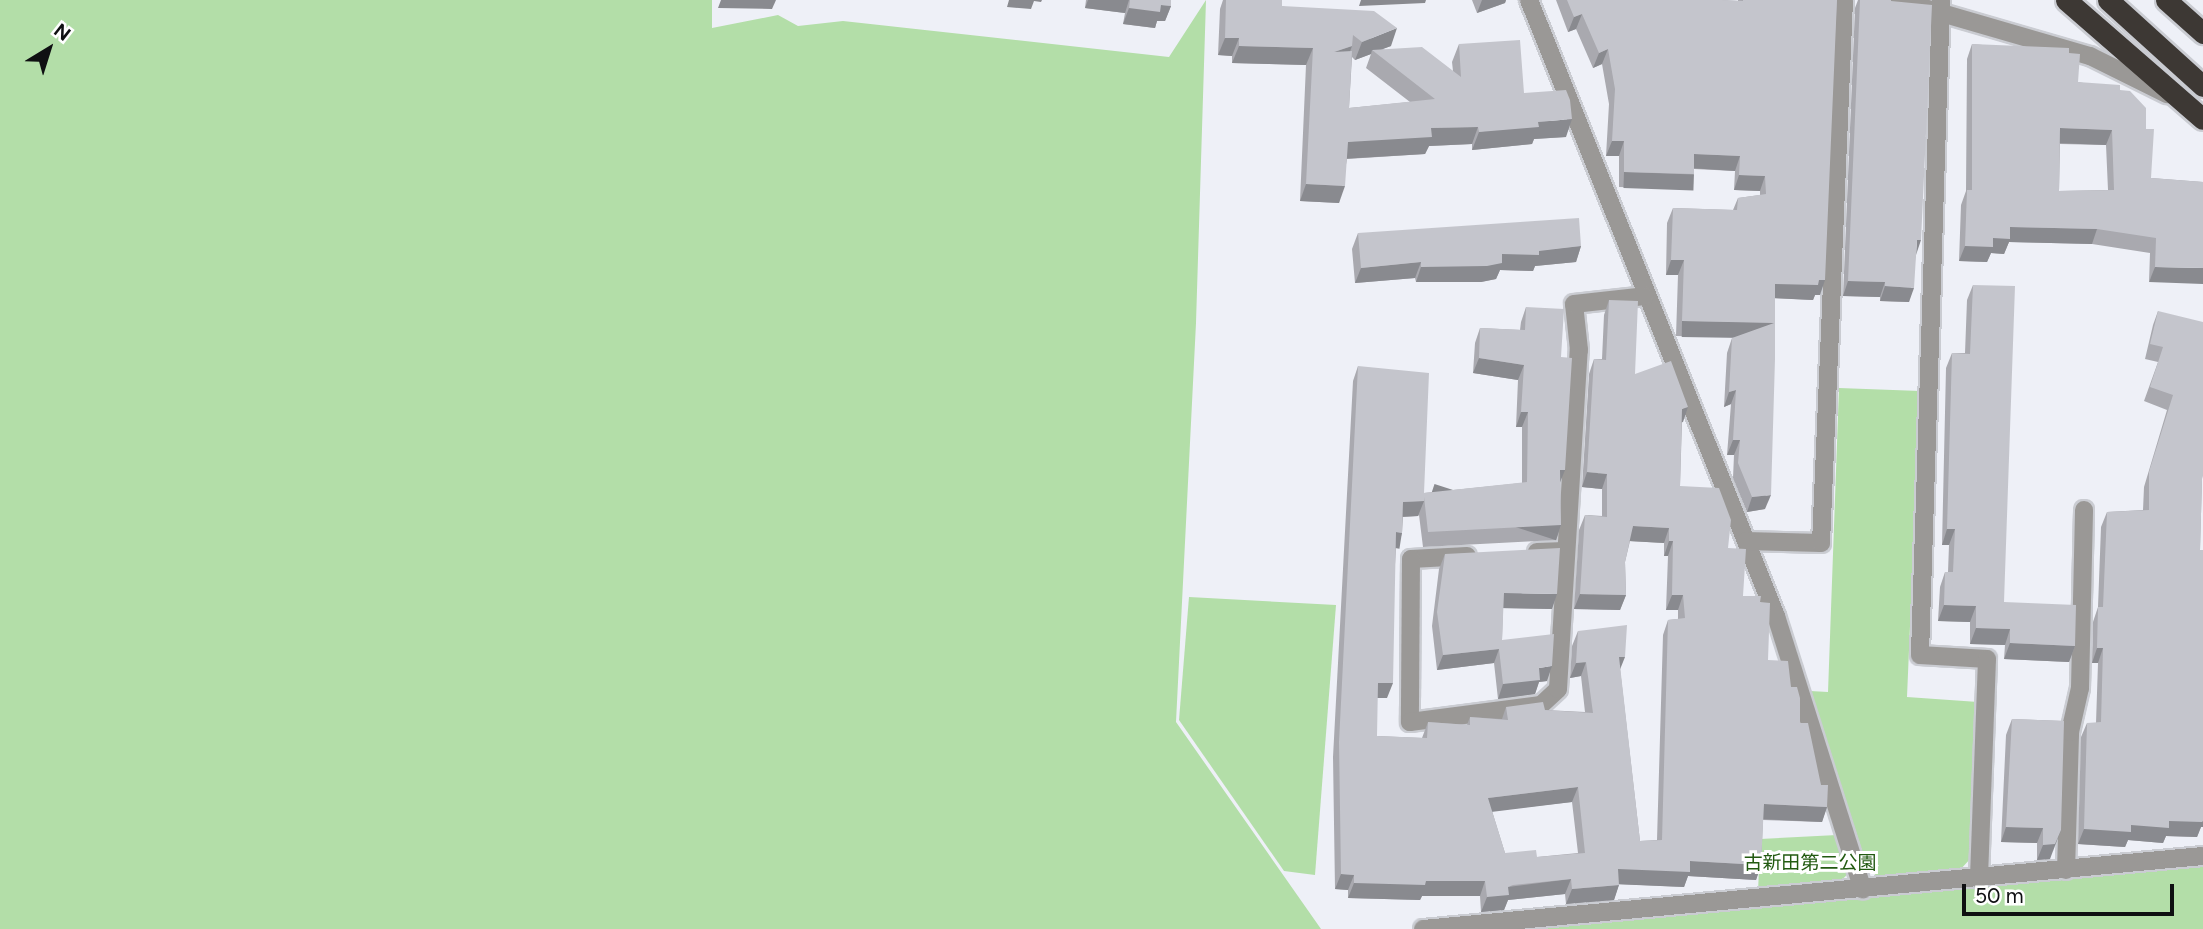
<!DOCTYPE html>
<meta charset="utf-8">
<style>
body{margin:0}
#map{position:relative;width:2203px;height:929px;overflow:hidden;background:#eef0f7;font-family:Figtree,"Noto Sans JP",sans-serif}
div>[style]{position:absolute}
.green>*{inset:0;background:#b3dea8}
.roads{filter:drop-shadow(2px 0 #caccd2) drop-shadow(-2px 0 #caccd2) drop-shadow(0 2px #caccd2) drop-shadow(0 -2px #caccd2)}
.minor>*{height:18px;margin:-9px;padding:0 9px;transform-origin:9px;border-radius:9px;background:#9a9896}
.highway>*{height:21px;margin:-10.5px;padding:0 10.5px;transform-origin:10.5px;border-radius:10.5px;background:#3d3834}
.wall>*{inset:0;background:#a9a9af}
.shaded-wall>*{inset:0;background:#898a8f;transform-origin:0 0}
.building>*{inset:0;background:#c4c5cc}
span{translate:-50% -50%;white-space:nowrap;text-align:center;line-height:1.15;-webkit-text-stroke:6px #fff;paint-order:stroke}
.park-label{font-size:19px;color:#225a11}
.north{position:absolute;left:14px;top:14px;width:70px;height:70px;-webkit-text-stroke:5px #fff;paint-order:stroke;rotate:38deg;font-size:19px;font-weight:700;line-height:28px;text-align:center;color:#0f1012}
.north::after{content:'';display:block;margin:auto;width:24px;height:32px;background:#0f1012;clip-path:polygon(50% 0,100% 100%,50% 72%,0 100%)}
.scale{position:absolute;left:1962px;top:884px;width:212px;height:32px;box-sizing:border-box;border:4px solid #0f1012;border-top:0;padding-left:9px;font-size:21px;line-height:24px;white-space:nowrap;color:#0f1012;-webkit-text-stroke:5px #fff;paint-order:stroke}
</style>
<div id="map">
<div class="green">
<i style="clip-path:polygon(0 0,712px 0,712px 28px,778px 15px,798px 26px,843px 21px,1169px 57px,1206px 0,1196px 323px,1176px 722px,1321px 929px,0 929px)"></i>
<i style="clip-path:polygon(1839px 388px,1920px 391px,1907px 697px,1978px 702px,1972px 857px,1958px 872px,1882px 880px,1868px 869px,1810px 691px,1828px 692px)"></i>
<i style="clip-path:polygon(1189px 597px,1336px 605px,1315px 875px,1284px 871px,1179px 720px)"></i>
<i style="clip-path:polygon(1837px 835px,1849px 873px,1833px 888px,1758px 894px,1760px 839px)"></i>
<i style="clip-path:polygon(2203px 864px,2203px 929px,1500px 929px)"></i>
</div>
<div class="roads">
<div class="minor">
<i style="left:1529px;top:0;width:664px;rotate:68.15deg"></i>
<i style="left:1776px;top:616px;width:287px;rotate:72.4deg"></i>
<i style="left:1897px;top:0;width:201px;rotate:16.2deg"></i>
<i style="left:2090px;top:56px;width:86px;rotate:26.3deg"></i>
<i style="left:1941px;top:0;width:655px;rotate:91.84deg"></i>
<i style="left:1920px;top:655px;width:67px;rotate:3.4deg"></i>
<i style="left:1987px;top:659px;width:220px;rotate:92.1deg"></i>
<i style="left:1746px;top:541px;width:75px;rotate:1.5deg"></i>
<i style="left:1821px;top:543px;width:543px;rotate:-87.57deg"></i>
<i style="left:1537px;top:552px;width:28px;rotate:-2deg"></i>
<i style="left:1467px;top:556px;width:56px;rotate:176.9deg"></i>
<i style="left:1411px;top:559px;width:163px;rotate:90.4deg"></i>
<i style="left:1410px;top:722px;width:132px;rotate:-7.4deg"></i>
<i style="left:1541px;top:705px;width:23px;rotate:-43deg"></i>
<i style="left:1558px;top:689px;width:340px;rotate:-86.5deg"></i>
<i style="left:1579px;top:350px;width:46px;rotate:-96.2deg"></i>
<i style="left:1574px;top:304px;width:71px;rotate:-6.4deg"></i>
<i style="left:2066px;top:870px;width:138px;rotate:-88.3deg"></i>
<i style="left:2070px;top:732px;width:45px;rotate:-77.2deg"></i>
<i style="left:2080px;top:688px;width:178px;rotate:-88.7deg"></i>
<i style="left:1423px;top:929px;width:783px;rotate:-5.35deg"></i>
</div>
<div class="highway">
<i style="left:2066px;top:0;width:181px;rotate:41deg"></i>
<i style="left:2108px;top:0;width:128px;rotate:42.2deg"></i>
<i style="left:2166px;top:0;width:50px;rotate:41.7deg"></i>
</div>
</div>
<div class="wall">
<i style="clip-path:polygon(1086px 0,1171px 0,1171px 6px,1165px 21px,1157px 21px,1155px 28px,1123px 24px,1125px 13px,1085px 8px)"></i>
<i style="clip-path:polygon(evenodd,1223px 0,1282px 0,1282px 6px,1391px 46px,1382px 49px,1453px 71px,1452px 62px,1459px 44px,1524px 93px,1566px 137px,1534px 139px,1532px 144px,1472px 150px,1472px 144px,1429px 146px,1425px 154px,1347px 159px,1339px 203px,1300px 201px,1306px 65px,1232px 63px,1232px 56px,1218px 55px,1220px 9px,1223px 0,1371px 54px,1366px 68px,1410px 102px,1349px 108px,1352px 57px,1355px 60px,1371px 54px)"></i>
<i style="clip-path:polygon(1472px 0,1506px 0,1505px 3px,1477px 13px)"></i>
<i style="clip-path:polygon(1556px 0,1721px 0,1738px 1px,1738px 0,1837px 0,1820px 295px,1815px 295px,1813px 300px,1775px 298px,1765px 509px,1747px 512px,1733px 478px,1734px 455px,1727px 455px,1731px 404px,1724px 407px,1727px 353px,1732px 338px,1736px 337px,1676px 336px,1678px 275px,1666px 275px,1667px 223px,1673px 208px,1733px 210px,1738px 198px,1760px 195px,1760px 191px,1734px 190px,1735px 171px,1694px 169px,1694px 174px,1688px 189px,1619px 187px,1619px 156px,1606px 156px,1609px 104px,1602px 64px,1593px 68px,1576px 29px,1568px 32px)"></i>
<i style="clip-path:polygon(1858px 0,1891px 0,1916px 254px,1909px 302px,1880px 301px,1880px 297px,1843px 296px,1855px 8px)"></i>
<i style="clip-path:polygon(evenodd,1972px 44px,2069px 53px,2078px 82px,2120px 90px,2146px 129px,2151px 178px,2203px 182px,2149px 282px,2150px 253px,2092px 244px,2009px 242px,2004px 254px,1991px 253px,1987px 262px,1959px 261px,1961px 205px,1966px 191px,1967px 59px,1972px 44px,2060px 144px,2106px 145px,2108px 190px,2059px 191px,2060px 144px)"></i>
<i style="clip-path:polygon(1358px 233px,1581px 246px,1576px 262px,1535px 266px,1533px 271px,1500px 270px,1496px 279px,1481px 282px,1416px 282px,1415px 278px,1355px 283px,1352px 249px)"></i>
<i style="clip-path:polygon(1973px 285px,2004px 602px,2075px 646px,2069px 662px,2004px 659px,2005px 645px,1970px 644px,1970px 622px,1938px 621px,1940px 587px,1945px 572px,1948px 572px,1949px 545px,1942px 545px,1946px 368px,1952px 353px,1965px 353px,1967px 300px)"></i>
<i style="clip-path:polygon(evenodd,1609px 300px,1635px 374px,1683px 422px,1682px 422px,1680px 486px,1728px 548px,1743px 596px,1760px 602px,1768px 660px,1791px 687px,1800px 723px,1821px 785px,1827px 807px,1822px 822px,1763px 820px,1761px 865px,1756px 880px,1688px 876px,1684px 887px,1619px 884px,1614px 900px,1566px 904px,1565px 894px,1508px 900px,1504px 910px,1481px 912px,1480px 896px,1422px 896px,1420px 900px,1348px 898px,1348px 890px,1335px 889px,1333px 757px,1353px 381px,1358px 366px,1424px 493px,1522px 483px,1522px 427px,1516px 427px,1518px 380px,1473px 373px,1475px 343px,1480px 328px,1520px 330px,1521px 322px,1526px 307px,1561px 357px,1560px 483px,1561px 525px,1556px 540px,1423px 547px,1419px 515px,1418px 516px,1403px 517px,1402px 533px,1397px 548px,1396px 548px,1387px 698px,1377px 698px,1377px 736px,1422px 738px,1428px 722px,1467px 725px,1470px 717px,1502px 719px,1506px 707px,1545px 710px,1585px 712px,1581px 676px,1570px 678px,1572px 646px,1578px 631px,1620px 669px,1640px 841px,1657px 840px,1663px 635px,1668px 620px,1678px 619px,1678px 610px,1666px 610px,1668px 556px,1664px 556px,1664px 543px,1630px 541px,1625px 562px,1626px 595px,1620px 610px,1574px 609px,1579px 530px,1585px 515px,1602px 516px,1602px 489px,1582px 487px,1589px 374px,1594px 359px,1602px 359px,1604px 315px,1609px 300px,1572px 802px,1578px 853px,1537px 857px,1505px 853px,1492px 811px,1572px 802px)"></i>
<i style="clip-path:polygon(2158px 311px,2202px 350px,2202px 479px,2200px 550px,2203px 550px,2203px 827px,2201px 827px,2197px 837px,2166px 836px,2163px 843px,2128px 840px,2125px 847px,2078px 844px,2081px 737px,2087px 723px,2096px 723px,2098px 663px,2092px 663px,2093px 622px,2098px 607px,2101px 527px,2107px 512px,2143px 510px,2144px 487px,2167px 410px,2144px 401px,2158px 362px,2145px 359px,2153px 325px)"></i>
<i style="clip-path:polygon(1445px 554px,1552px 609px,1503px 608px,1502px 640px,1547px 681px,1539px 682px,1535px 694px,1498px 699px,1494px 663px,1437px 670px,1432px 626px,1439px 569px)"></i>
<i style="clip-path:polygon(2012px 719px,2064px 721px,2050px 859px,2037px 860px,2037px 843px,2001px 842px,2006px 735px)"></i>
</div>
<div class="shaded-wall">
<i style="clip-path:polygon(721px 0,776px 0,772px 9px,718px 8px)"></i>
<i style="clip-path:polygon(1009px 0,1042px 0,1041px 2px,1034px 1px,1031px 9px,1007px 7px)"></i>
<i style="clip-path:polygon(1088px 0,1129px 0,1125px 13px,1085px 8px)"></i>
<i style="clip-path:polygon(1361px 0,1426px 0,1425px 3px,1359px 6px)"></i>
<i style="clip-path:polygon(1482px 0,1506px 0,1505px 3px,1477px 13px)"></i>
<i style="clip-path:polygon(1161px 5px,1171px 6px,1165px 21px,1157px 21px,1155px 28px,1123px 24px,1129px 8px)"></i>
<i style="clip-path:polygon(1582px 14px,1576px 29px,1568px 32px,1574px 17px)"></i>
<i style="clip-path:polygon(1397px 28px,1391px 46px,1375px 52px,1372px 50px,1371px 54px,1355px 60px,1362px 42px)"></i>
<i style="clip-path:polygon(1225px 38px,1239px 38px,1232px 56px,1218px 55px)"></i>
<i style="clip-path:polygon(1239px 46px,1313px 48px,1306px 65px,1232px 63px)"></i>
<i style="clip-path:polygon(1352px 46px,1346px 63px,1334px 52px)"></i>
<i style="clip-path:polygon(1608px 49px,1602px 64px,1593px 68px,1599px 53px)"></i>
<i style="clip-path:polygon(1572px 119px,1566px 137px,1534px 139px,1532px 144px,1472px 150px,1479px 132px,1538px 122px)"></i>
<i style="clip-path:polygon(1478px 127px,1472px 144px,1429px 146px,1425px 154px,1341px 159px,1348px 142px,1431px 128px)"></i>
<i style="clip-path:polygon(2060px 128px,2112px 130px,2106px 145px,2055px 143px)"></i>
<i style="clip-path:polygon(1612px 141px,1624px 141px,1619px 156px,1606px 156px)"></i>
<i style="clip-path:polygon(1694px 154px,1740px 156px,1735px 171px,1689px 168px)"></i>
<i style="left:1624px;top:172px;width:70px;height:16px;rotate:2deg"></i>
<i style="clip-path:polygon(1739px 175px,1765px 176px,1760px 191px,1734px 190px)"></i>
<i style="clip-path:polygon(1306px 184px,1345px 186px,1339px 203px,1300px 201px)"></i>
<i style="clip-path:polygon(2010px 227px,2097px 229px,2092px 244px,2009px 242px,2004px 254px,1991px 253px,1987px 262px,1959px 261px,1965px 246px,1993px 238px)"></i>
<i style="clip-path:polygon(1917px 240px,1921px 240px,1916px 255px)"></i>
<i style="clip-path:polygon(1581px 246px,1576px 262px,1535px 266px,1533px 271px,1500px 270px,1496px 279px,1481px 282px,1416px 282px,1421px 267px,1502px 254px)"></i>
<i style="clip-path:polygon(1671px 260px,1684px 260px,1678px 275px,1666px 275px)"></i>
<i style="clip-path:polygon(1421px 262px,1415px 278px,1355px 283px,1361px 268px)"></i>
<i style="clip-path:polygon(2155px 267px,2203px 268px,2203px 284px,2149px 282px)"></i>
<i style="clip-path:polygon(1819px 280px,1825px 280px,1820px 295px,1815px 295px,1813px 300px,1770px 298px,1775px 284px)"></i>
<i style="clip-path:polygon(1848px 281px,1885px 282px,1880px 297px,1843px 296px)"></i>
<i style="clip-path:polygon(1885px 286px,1914px 288px,1909px 302px,1880px 301px)"></i>
<i style="left:1682px;top:321px;width:92px;height:16px;rotate:1deg"></i>
<i style="clip-path:polygon(1479px 358px,1524px 365px,1518px 380px,1473px 373px)"></i>
<i style="clip-path:polygon(1736px 390px,1731px 404px,1724px 407px,1729px 392px)"></i>
<i style="clip-path:polygon(1688px 407px,1683px 422px,1676px 424px,1682px 409px)"></i>
<i style="clip-path:polygon(1521px 412px,1528px 412px,1522px 427px,1516px 427px)"></i>
<i style="clip-path:polygon(1733px 440px,1740px 440px,1734px 455px,1727px 455px)"></i>
<i style="clip-path:polygon(1560px 470px,1565px 470px,1559px 485px)"></i>
<i style="clip-path:polygon(1587px 472px,1607px 474px,1602px 489px,1582px 487px)"></i>
<i style="clip-path:polygon(1771px 495px,1765px 509px,1747px 512px,1752px 497px)"></i>
<i style="clip-path:polygon(1424px 501px,1418px 516px,1398px 517px,1403px 502px)"></i>
<i style="left:1561px;top:525px;width:16px;height:133px;rotate:108deg"></i>
<i style="clip-path:polygon(1633px 526px,1669px 528px,1664px 543px,1628px 541px)"></i>
<i style="clip-path:polygon(1947px 529px,1955px 529px,1949px 545px,1942px 545px)"></i>
<i style="left:1396px;top:532px;width:6px;height:16px;rotate:9deg"></i>
<i style="clip-path:polygon(1669px 541px,1673px 541px,1668px 556px,1664px 556px)"></i>
<i style="clip-path:polygon(1504px 593px,1557px 594px,1552px 609px,1498px 608px)"></i>
<i style="clip-path:polygon(1580px 594px,1626px 595px,1620px 610px,1574px 609px)"></i>
<i style="clip-path:polygon(1672px 595px,1683px 595px,1678px 610px,1666px 610px)"></i>
<i style="clip-path:polygon(1944px 605px,1976px 606px,1970px 622px,1938px 621px)"></i>
<i style="clip-path:polygon(1976px 628px,2010px 629px,2005px 645px,1970px 644px)"></i>
<i style="clip-path:polygon(2010px 643px,2075px 646px,2069px 662px,2004px 659px)"></i>
<i style="clip-path:polygon(2097px 648px,2103px 648px,2098px 663px,2092px 663px)"></i>
<i style="clip-path:polygon(1499px 649px,1494px 663px,1437px 670px,1443px 655px)"></i>
<i style="clip-path:polygon(1619px 657px,1625px 657px,1619px 672px)"></i>
<i style="clip-path:polygon(1586px 662px,1581px 676px,1570px 678px,1576px 663px)"></i>
<i style="clip-path:polygon(1552px 666px,1547px 681px,1539px 682px,1535px 694px,1498px 699px,1503px 684px,1539px 668px)"></i>
<i style="clip-path:polygon(1378px 683px,1393px 683px,1387px 698px,1372px 698px)"></i>
<i style="clip-path:polygon(1578px 787px,1572px 802px,1483px 813px,1488px 798px)"></i>
<i style="clip-path:polygon(1764px 804px,1827px 807px,1822px 822px,1758px 819px)"></i>
<i style="clip-path:polygon(2203px 820px,2203px 827px,2201px 827px,2197px 837px,2166px 836px,2163px 843px,2128px 840px,2125px 847px,2078px 844px,2084px 829px,2169px 821px)"></i>
<i style="clip-path:polygon(2006px 827px,2043px 828px,2037px 843px,2001px 842px)"></i>
<i style="clip-path:polygon(2061px 830px,2050px 859px,2037px 860px,2043px 845px)"></i>
<i style="clip-path:polygon(1690px 861px,1761px 865px,1756px 880px,1688px 876px,1684px 887px,1612px 884px,1618px 869px)"></i>
<i style="clip-path:polygon(1341px 874px,1354px 875px,1348px 890px,1335px 889px)"></i>
<i style="clip-path:polygon(1571px 879px,1565px 894px,1508px 900px,1504px 910px,1481px 912px,1487px 897px,1508px 887px)"></i>
<i style="clip-path:polygon(1426px 881px,1485px 881px,1480px 896px,1422px 896px,1420px 900px,1348px 898px,1354px 883px)"></i>
<i style="clip-path:polygon(1619px 885px,1614px 900px,1566px 904px,1572px 889px)"></i>
</div>
<div class="building">
<i style="clip-path:polygon(1130px 0,1171px 0,1171px 6px,1161px 5px,1160px 12px,1129px 8px)"></i>
<i style="clip-path:polygon(1226px 0,1282px 0,1282px 6px,1374px 11px,1397px 28px,1362px 42px,1353px 35px,1352px 46px,1334px 52px,1352px 51px,1349px 108px,1435px 99px,1372px 50px,1422px 47px,1461px 77px,1459px 44px,1520px 40px,1524px 93px,1566px 90px,1570px 100px,1572px 119px,1538px 122px,1539px 127px,1479px 132px,1478px 127px,1431px 128px,1432px 137px,1348px 142px,1345px 186px,1306px 184px,1313px 48px,1239px 46px,1239px 38px,1225px 38px)"></i>
<i style="clip-path:polygon(1567px 0,1721px 0,1743px 1px,1743px 0,1837px 0,1825px 280px,1819px 280px,1818px 285px,1775px 284px,1775px 359px,1771px 495px,1752px 497px,1738px 463px,1740px 440px,1733px 440px,1736px 390px,1729px 392px,1732px 338px,1774px 323px,1682px 321px,1684px 260px,1671px 260px,1673px 208px,1737px 210px,1738px 198px,1766px 194px,1765px 176px,1739px 175px,1740px 156px,1694px 154px,1694px 174px,1624px 172px,1624px 141px,1612px 141px,1615px 89px,1608px 49px,1599px 53px,1582px 14px,1574px 17px)"></i>
<i style="clip-path:polygon(1860px 0,1891px 0,1891px 1px,1932px 5px,1921px 240px,1917px 240px,1914px 288px,1885px 286px,1885px 282px,1848px 281px)"></i>
<i style="clip-path:polygon(evenodd,1972px 44px,2069px 48px,2069px 53px,2080px 54px,2078px 82px,2120px 85px,2120px 90px,2130px 91px,2146px 108px,2146px 129px,2154px 129px,2151px 178px,2203px 182px,2203px 268px,2155px 267px,2156px 238px,2097px 229px,2010px 227px,2010px 239px,1993px 238px,1993px 247px,1965px 246px,1967px 190px,1972px 190px,1972px 44px,2060px 128px,2112px 130px,2114px 190px,2059px 191px,2060px 128px)"></i>
<i style="clip-path:polygon(1579px 218px,1581px 246px,1539px 251px,1539px 255px,1502px 254px,1502px 263px,1487px 266px,1421px 267px,1421px 262px,1361px 268px,1358px 233px)"></i>
<i style="clip-path:polygon(1973px 285px,2015px 286px,2004px 602px,2076px 605px,2075px 646px,2010px 643px,2010px 629px,1976px 628px,1976px 606px,1944px 605px,1945px 572px,1953px 572px,1955px 529px,1947px 529px,1952px 353px,1970px 354px)"></i>
<i style="clip-path:polygon(evenodd,1609px 300px,1638px 301px,1635px 374px,1671px 361px,1688px 407px,1682px 409px,1680px 486px,1719px 488px,1731px 520px,1728px 548px,1746px 549px,1743px 596px,1761px 596px,1760px 602px,1770px 603px,1768px 660px,1788px 661px,1791px 687px,1797px 687px,1800px 698px,1800px 723px,1808px 723px,1821px 785px,1828px 785px,1827px 807px,1764px 804px,1761px 865px,1690px 861px,1690px 872px,1618px 869px,1619px 885px,1572px 889px,1571px 879px,1513px 885px,1508px 887px,1509px 895px,1487px 897px,1485px 881px,1426px 881px,1425px 885px,1354px 883px,1354px 875px,1341px 874px,1339px 742px,1358px 366px,1429px 373px,1424px 493px,1527px 482px,1528px 412px,1521px 412px,1524px 365px,1479px 358px,1480px 328px,1525px 330px,1526px 307px,1564px 309px,1561px 357px,1572px 358px,1565px 470px,1560px 470px,1561px 525px,1428px 532px,1424px 497px,1424px 501px,1403px 502px,1402px 533px,1396px 532px,1393px 683px,1378px 683px,1377px 736px,1427px 738px,1428px 722px,1470px 725px,1470px 717px,1508px 720px,1506px 707px,1543px 702px,1545px 710px,1593px 713px,1586px 662px,1576px 663px,1578px 631px,1627px 625px,1625px 657px,1619px 657px,1640px 841px,1662px 840px,1668px 620px,1685px 618px,1683px 595px,1672px 595px,1673px 541px,1669px 541px,1669px 528px,1633px 526px,1625px 562px,1626px 595px,1580px 594px,1585px 515px,1607px 517px,1607px 474px,1587px 472px,1594px 359px,1606px 360px,1609px 300px,1578px 787px,1585px 853px,1537px 857px,1536px 850px,1505px 853px,1488px 798px,1578px 787px)"></i>
<i style="clip-path:polygon(2158px 311px,2203px 322px,2203px 476px,2202px 479px,2200px 550px,2203px 550px,2203px 821px,2202px 822px,2169px 821px,2169px 828px,2131px 825px,2131px 832px,2084px 829px,2087px 723px,2101px 722px,2103px 648px,2097px 648px,2098px 607px,2103px 607px,2107px 512px,2149px 510px,2149px 472px,2173px 395px,2150px 387px,2163px 347px,2150px 344px)"></i>
<i style="clip-path:polygon(1560px 548px,1557px 594px,1504px 593px,1502px 640px,1554px 634px,1552px 666px,1539px 668px,1540px 680px,1503px 684px,1499px 649px,1443px 655px,1437px 612px,1445px 554px)"></i>
<i style="clip-path:polygon(2012px 719px,2064px 721px,2061px 830px,2055px 844px,2043px 845px,2043px 828px,2006px 827px)"></i>
</div>
<div class="park-label">
<span style="left:1810px;top:863px">古新田第二公園</span>
</div>
<div class="north">N</div>
<div class="scale">50 m</div>
</div>
